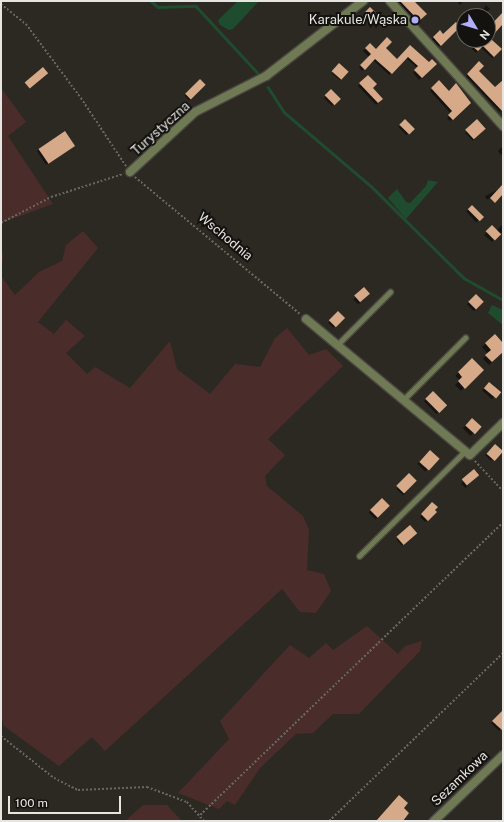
<!DOCTYPE html>
<meta charset="utf-8">
<style>
body{margin:0}
#map{position:relative;width:504px;height:822px;overflow:hidden;background:#2c2923;font-family:"Public Sans",sans-serif}
div>[style]{position:absolute}
.green>*{inset:0;background:#4a2c2a}
.water>*{inset:0;background:#1f4b2f}
.shadow>*{inset:0;background:#0007;transform-origin:0 0}
.stream>*{height:2.5px;margin:-1.25px;padding:0 1.25px;transform-origin:1.25px;border-radius:1.25px;background:#1f4b2f}
.building>*{inset:0;background:#d6a989;transform-origin:0 0}
.path>*{height:1.5px;margin-top:-0.75px;transform-origin:0;background:repeating-linear-gradient(90deg,#686660 0 2px,transparent 0 4px)}
.roads{filter:drop-shadow(1px 0 #4a4741) drop-shadow(-1px 0 #4a4741) drop-shadow(0 1px #4a4741) drop-shadow(0 -1px #4a4741)}
.service>*{height:4.5px;margin:-2.25px;padding:0 2.25px;transform-origin:2.25px;border-radius:2.25px;background:#6f7a54}
.minor>*{height:8px;margin:-4px;padding:0 4px;transform-origin:4px;border-radius:4px;background:#6f7a54}
.tertiary>*{height:8px;margin:-4px;padding:0 4px;transform-origin:4px;border-radius:4px;background:#6f7a54}
.dots>*{width:11px;height:11px;translate:-50% -50%;box-sizing:border-box;border:2px solid #13120f;border-radius:50%}
span{translate:-50% -50%;white-space:nowrap;text-align:center;line-height:1.15;-webkit-text-stroke:4px #13120f;paint-order:stroke}
.poi-label{font-size:13px;color:#e7e5e1}
.right{translate:-100% -50%;text-align:right}
.street-label{font-size:13px;color:#e7e5e1}
.frame{position:absolute;inset:0;border:2px solid #e7e5e1;pointer-events:none}
.north{position:absolute;left:456px;top:8px;width:40px;height:40px;box-sizing:border-box;background:#13120f;border:1px solid #686663;border-radius:50%;rotate:128deg;font-size:11px;font-weight:700;line-height:16px;text-align:center;color:#e7e5e1}
.north::after{content:'';display:block;margin:auto;width:14px;height:18px;background:#b2adf9;clip-path:polygon(50% 0,100% 100%,50% 72%,0 100%)}
.scale{position:absolute;left:8px;top:796px;width:113px;height:18px;box-sizing:border-box;border:2px solid #e7e5e1;border-top:0;padding-left:5px;font-size:12px;line-height:14px;white-space:nowrap;color:#e7e5e1;-webkit-text-stroke:3px #13120f;paint-order:stroke}
</style>
<div id="map">
<div class="green">
<i style="clip-path:polygon(1px 88px,26px 122px,8px 136px,53px 204px,1px 223px)"></i>
<i style="clip-path:polygon(83px 231px,98px 248px,38px 322px,54px 334px,66px 320px,85px 336px,66px 353px,87px 374px,95px 367px,130px 388px,170px 341px,177px 369px,210px 394px,235px 364px,260px 367px,275px 338px,287px 328px,309px 355px,326px 349px,343px 366px,268px 439px,285px 455px,265px 476px,267px 486px,303px 516px,309px 530px,307px 570px,324px 574px,331px 591px,316px 613px,300px 612px,282px 589px,105px 751px,92px 737px,59px 766px,4px 726px,1px 715px,1px 250px,3px 255px,1px 276px,15px 295px,39px 272px,62px 261px,66px 245px)"></i>
<i style="clip-path:polygon(367px 626px,398px 654px,405px 646px,422px 641px,420px 651px,359px 714px,333px 714px,313px 733px,296px 734px,260px 768px,235px 805px,227px 801px,219px 809px,178px 793px,229px 739px,220px 721px,290px 645px,309px 658px,326px 643px,333px 650px)"></i>
<i style="clip-path:polygon(143px 805px,167px 805px,182px 821px,125px 821px)"></i>
</div>
<div class="water">
<i style="clip-path:polygon(238px 1px,259px 1px,233px 29px,229px 30px,220px 25px,218px 20px)"></i>
<i style="clip-path:polygon(428px 180px,438px 182px,406px 219px,388px 198px,397px 189px,406px 202px,410px 203px,426px 186px)"></i>
<i style="clip-path:polygon(492px 305px,503px 310px,503px 325px,488px 313px)"></i>
</div>
<div class="shadow">
<i style="clip-path:polygon(397px 1px,416px 1px,414px 3px,425px 14px,417px 23px)"></i>
<i style="clip-path:polygon(457px 1px,464px 1px,460px 5px)"></i>
<i style="clip-path:polygon(486px 5px,490px 9px,483px 16px,479px 16px)"></i>
<i style="left:370px;top:8px;width:11px;height:10px;rotate:45deg"></i>
<i style="clip-path:polygon(503px 14px,503px 22px,489px 38px,500px 49px,492px 58px,480px 47px,476px 53px,471px 48px,478px 40px,488px 40px,488px 30px)"></i>
<i style="clip-path:polygon(459px 27px,438px 47px,431px 40px,440px 32px,443px 35px)"></i>
<i style="clip-path:polygon(370px 44px,376px 50px,384px 48px,397px 60px,410px 46px,429px 64px,435px 64px,419px 80px,413px 73px,417px 68px,406px 58px,389px 75px,373px 60px,362px 71px,359px 67px,369px 57px,363px 51px)"></i>
<i style="clip-path:polygon(479px 62px,478px 71px,495px 89px,503px 81px,503px 108px,500px 112px,466px 76px)"></i>
<i style="left:339px;top:65px;width:11px;height:11px;rotate:41deg"></i>
<i style="clip-path:polygon(368px 76px,372px 88px,382px 99px,376px 105px,358px 86px)"></i>
<i style="left:200px;top:80px;width:7px;height:22px;rotate:45deg"></i>
<i style="clip-path:polygon(439px 82px,449px 92px,470px 103px,450px 121px,447px 118px,451px 114px,430px 91px)"></i>
<i style="left:331px;top:91px;width:11px;height:10px;rotate:45deg"></i>
<i style="left:405px;top:121px;width:11px;height:9px;rotate:45deg"></i>
<i style="left:477px;top:121px;width:11px;height:17px;rotate:45deg"></i>
<i style="clip-path:polygon(74px 146px,46px 165px,37px 151px,39px 149px)"></i>
<i style="clip-path:polygon(503px 146px,503px 153px,501px 155px,498px 151px)"></i>
<i style="left:501px;top:188px;width:4px;height:18px;rotate:63deg"></i>
<i style="left:472px;top:206px;width:15px;height:8px;rotate:48deg"></i>
<i style="clip-path:polygon(503px 224px,503px 231px,492px 242px,484px 235px,492px 227px,496px 231px)"></i>
<i style="left:364px;top:289px;width:7px;height:15px;rotate:45deg"></i>
<i style="left:476px;top:295px;width:10px;height:13px;rotate:45deg"></i>
<i style="left:338px;top:313px;width:7px;height:14px;rotate:45deg"></i>
<i style="clip-path:polygon(495px 335px,501px 342px,503px 340px,503px 351px,489px 365px,483px 359px,488px 354px,482px 347px)"></i>
<i style="clip-path:polygon(472px 359px,482px 370px,461px 391px,455px 385px,460px 380px,455px 376px)"></i>
<i style="left:489px;top:383px;width:13px;height:10px;rotate:42deg"></i>
<i style="left:433px;top:392px;width:18px;height:13px;rotate:45deg"></i>
<i style="left:472px;top:419px;width:11px;height:13px;rotate:45deg"></i>
<i style="left:495px;top:445px;width:8px;height:14px;rotate:45deg"></i>
<i style="left:430px;top:451px;width:11px;height:18px;rotate:45deg"></i>
<i style="left:474px;top:471px;width:6px;height:18px;rotate:45deg"></i>
<i style="left:409px;top:475px;width:9px;height:19px;rotate:41deg"></i>
<i style="left:382px;top:499px;width:10px;height:19px;rotate:45deg"></i>
<i style="clip-path:polygon(432px 503px,435px 512px,425px 522px,420px 517px)"></i>
<i style="left:409px;top:527px;width:8px;height:18px;rotate:45deg"></i>
<i style="clip-path:polygon(503px 711px,503px 727px,499px 731px,491px 723px)"></i>
</div>
<div class="stream">
<i style="left:151px;top:1px;width:9px;rotate:41deg"></i>
<i style="left:158px;top:7px;width:38px;rotate:-2deg"></i>
<i style="left:196px;top:6px;width:90px;rotate:47.3deg"></i>
<i style="left:268px;top:87px;width:30px;rotate:57deg"></i>
<i style="left:284px;top:112px;width:114px;rotate:40.4deg"></i>
<i style="left:371px;top:186px;width:131px;rotate:44.7deg"></i>
<i style="left:464px;top:278px;width:45px;rotate:29.4deg"></i>
</div>
<div class="building">
<i style="clip-path:polygon(400px 1px,414px 1px,427px 14px,419px 21px)"></i>
<i style="left:370px;top:7px;width:13px;height:8px;rotate:45deg"></i>
<i style="clip-path:polygon(503px 12px,503px 24px,493px 35px,488px 28px)"></i>
<i style="clip-path:polygon(456px 22px,460px 27px,441px 46px,433px 37px,440px 30px,443px 34px)"></i>
<i style="clip-path:polygon(387px 37px,392px 42px,386px 48px,397px 59px,410px 45px,429px 62px,432px 59px,437px 64px,422px 78px,414px 70px,418px 66px,408px 57px,392px 74px,375px 59px,365px 70px,360px 65px,371px 54px,365px 48px,370px 43px,376px 49px)"></i>
<i style="clip-path:polygon(476px 40px,492px 40px,502px 49px,494px 57px,483px 46px,478px 51px,472px 46px)"></i>
<i style="clip-path:polygon(479px 61px,484px 66px,479px 71px,495px 87px,503px 80px,503px 112px,467px 74px)"></i>
<i style="left:339px;top:63px;width:13px;height:11px;rotate:42deg"></i>
<i style="left:43px;top:67px;width:8px;height:24px;rotate:50deg"></i>
<i style="clip-path:polygon(368px 75px,377px 84px,373px 88px,383px 99px,378px 103px,359px 83px)"></i>
<i style="left:200px;top:79px;width:8px;height:21px;rotate:45deg"></i>
<i style="clip-path:polygon(439px 80px,449px 91px,456px 83px,471px 103px,453px 120px,448px 115px,452px 111px,431px 88px)"></i>
<i style="left:331px;top:89px;width:14px;height:9px;rotate:45deg"></i>
<i style="left:405px;top:119px;width:14px;height:8px;rotate:45deg"></i>
<i style="left:477px;top:119px;width:13px;height:16px;rotate:48deg"></i>
<i style="left:65px;top:131px;width:18px;height:32px;rotate:56deg"></i>
<i style="clip-path:polygon(503px 184px,503px 194px,495px 203px,490px 198px)"></i>
<i style="left:472px;top:205px;width:17px;height:6px;rotate:45deg"></i>
<i style="left:492px;top:225px;width:13px;height:9px;rotate:45deg"></i>
<i style="left:364px;top:287px;width:9px;height:13px;rotate:49deg"></i>
<i style="left:476px;top:294px;width:11px;height:11px;rotate:45deg"></i>
<i style="left:338px;top:311px;width:10px;height:13px;rotate:45deg"></i>
<i style="clip-path:polygon(495px 334px,503px 343px,503px 352px,492px 362px,485px 355px,491px 350px,485px 343px)"></i>
<i style="clip-path:polygon(472px 358px,484px 370px,465px 389px,458px 381px,462px 377px,458px 372px)"></i>
<i style="left:489px;top:382px;width:16px;height:8px;rotate:40deg"></i>
<i style="left:433px;top:391px;width:20px;height:11px;rotate:45deg"></i>
<i style="left:472px;top:418px;width:13px;height:10px;rotate:42deg"></i>
<i style="left:495px;top:444px;width:11px;height:13px;rotate:41deg"></i>
<i style="left:430px;top:450px;width:13px;height:16px;rotate:42deg"></i>
<i style="left:474px;top:469px;width:8px;height:16px;rotate:50deg"></i>
<i style="left:409px;top:473px;width:11px;height:18px;rotate:45deg"></i>
<i style="left:382px;top:498px;width:11px;height:17px;rotate:45deg"></i>
<i style="clip-path:polygon(432px 502px,438px 507px,435px 510px,437px 512px,428px 521px,421px 514px)"></i>
<i style="left:410px;top:525px;width:11px;height:18px;rotate:49deg"></i>
<i style="clip-path:polygon(503px 710px,503px 731px,492px 721px)"></i>
<i style="clip-path:polygon(399px 795px,408px 803px,404px 808px,409px 813px,403px 821px,376px 821px)"></i>
</div>
<div class="path">
<i style="left:1px;top:4px;width:32px;rotate:39deg"></i>
<i style="left:26px;top:24px;width:92px;rotate:53.4deg"></i>
<i style="left:81px;top:98px;width:82px;rotate:56.5deg"></i>
<i style="left:135px;top:177px;width:214px;rotate:39.7deg"></i>
<i style="left:1px;top:223px;width:56px;rotate:-27.5deg"></i>
<i style="left:51px;top:197px;width:76px;rotate:-17.7deg"></i>
<i style="left:475px;top:461px;width:41px;rotate:47deg"></i>
<i style="left:1px;top:736px;width:68px;rotate:38.4deg"></i>
<i style="left:54px;top:778px;width:27px;rotate:27deg"></i>
<i style="left:78px;top:790px;width:69px;rotate:-2.5deg"></i>
<i style="left:147px;top:787px;width:43px;rotate:20.6deg"></i>
<i style="left:187px;top:802px;width:25px;rotate:48deg"></i>
<i style="left:200px;top:815px;width:421px;rotate:-44deg"></i>
<i style="left:329px;top:821px;width:242px;rotate:-44deg"></i>
</div>
<div class="roads">
<div class="service">
<i style="left:337px;top:345px;width:75px;rotate:-45deg"></i>
<i style="left:403px;top:400px;width:88px;rotate:-45deg"></i>
<i style="left:359px;top:556px;width:149px;rotate:-44.7deg"></i>
</div>
<div class="minor">
<i style="left:130px;top:172px;width:88px;rotate:-42.7deg"></i>
<i style="left:195px;top:112px;width:80px;rotate:-26.9deg"></i>
<i style="left:266px;top:76px;width:123px;rotate:-37.7deg"></i>
<i style="left:306px;top:319px;width:213px;rotate:39.7deg"></i>
<i style="left:470px;top:455px;width:46px;rotate:-44.1deg"></i>
<i style="left:434px;top:821px;width:95px;rotate:-43.7deg"></i>
</div>
<div class="tertiary">
<i style="left:390px;top:1px;width:169px;rotate:47.9deg"></i>
</div>
</div>
<div class="dots">
<i style="left:415px;top:20px;background:#b2adf9"></i>
</div>
<div class="poi-label">
<span class="right" style="left:407px;top:20px">Karakule/Wąska</span>
</div>
<div class="street-label">
<span style="left:161px;top:129px;rotate:-42deg">Turystyczna</span>
<span style="left:225px;top:237px;rotate:40deg">Wschodnia</span>
<span style="left:460px;top:779px;rotate:-44deg">Sezamkowa</span>
</div>
<div class="frame"></div>
<div class="north">N</div>
<div class="scale">100 m</div>
</div>
